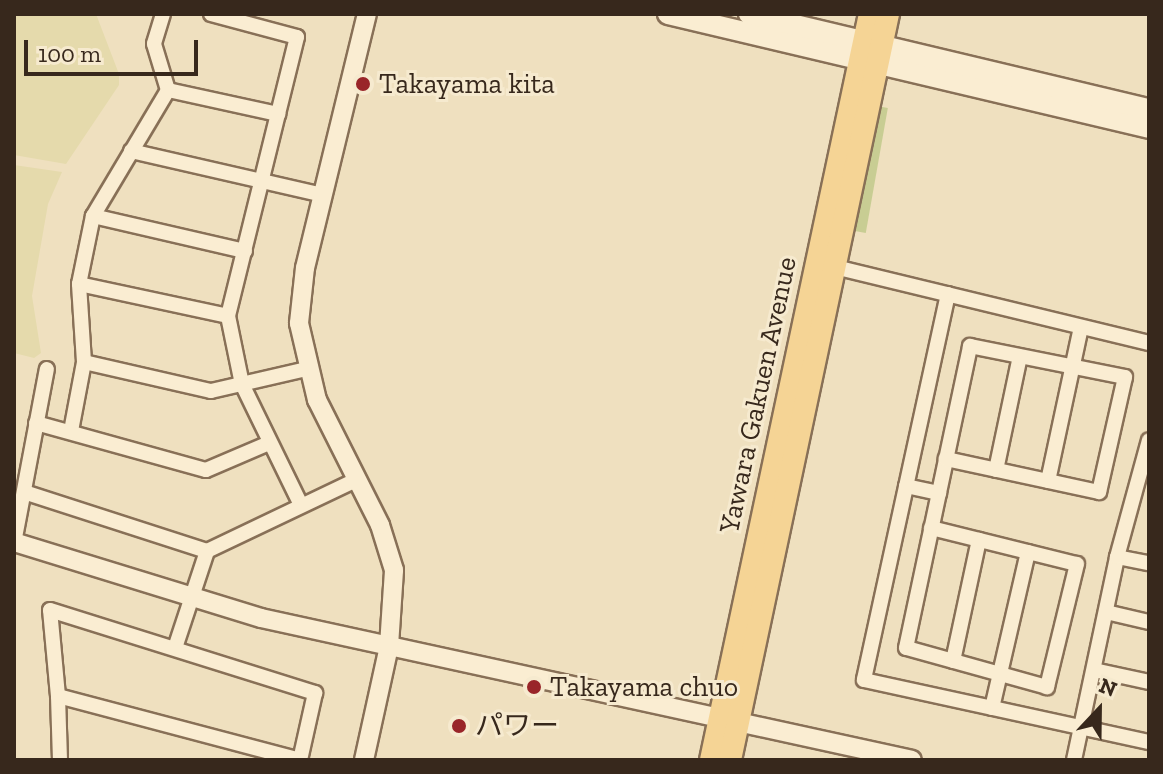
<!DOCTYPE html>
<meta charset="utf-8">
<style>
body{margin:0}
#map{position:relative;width:1163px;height:774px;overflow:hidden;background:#efe0bf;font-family:"Zilla Slab","Noto Sans JP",serif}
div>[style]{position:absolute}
.farmland>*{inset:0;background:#e5daac}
.green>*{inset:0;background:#c8cd93;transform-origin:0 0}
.roads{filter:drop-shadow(2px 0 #887057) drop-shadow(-2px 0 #887057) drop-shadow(0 2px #887057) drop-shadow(0 -2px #887057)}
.minor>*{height:14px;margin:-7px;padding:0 7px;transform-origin:7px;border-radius:7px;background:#faedd2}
.tertiary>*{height:18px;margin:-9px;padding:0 9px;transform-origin:9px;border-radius:9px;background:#faedd2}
.secondary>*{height:20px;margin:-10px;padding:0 10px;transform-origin:10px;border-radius:10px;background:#faedd2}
.primary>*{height:22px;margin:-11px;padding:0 11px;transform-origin:11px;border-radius:11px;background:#f5d495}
.dots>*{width:22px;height:22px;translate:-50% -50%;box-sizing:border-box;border:4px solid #f6eacf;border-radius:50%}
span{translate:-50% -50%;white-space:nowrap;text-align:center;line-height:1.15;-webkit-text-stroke:6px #f6eacf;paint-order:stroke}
.poi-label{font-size:28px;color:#37281c}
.left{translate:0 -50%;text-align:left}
.street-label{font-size:28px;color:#37281c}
.frame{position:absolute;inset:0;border:16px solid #37281c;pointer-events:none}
.north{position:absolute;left:1059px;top:670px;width:80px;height:80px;-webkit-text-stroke:6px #f6eacf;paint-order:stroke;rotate:22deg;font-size:22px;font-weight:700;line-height:32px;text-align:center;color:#37281c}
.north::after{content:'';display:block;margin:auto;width:28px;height:36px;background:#37281c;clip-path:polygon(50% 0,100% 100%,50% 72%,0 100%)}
.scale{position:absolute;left:24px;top:40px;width:174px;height:36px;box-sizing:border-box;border:4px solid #37281c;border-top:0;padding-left:10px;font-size:24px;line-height:28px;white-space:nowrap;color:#37281c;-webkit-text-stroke:6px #f6eacf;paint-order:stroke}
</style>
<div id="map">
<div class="farmland">
<i style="clip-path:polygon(14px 14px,96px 14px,119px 74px,119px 85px,66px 164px,14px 155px)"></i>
<i style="clip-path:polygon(14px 165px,62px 172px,48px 204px,32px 296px,41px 353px,34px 358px,14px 353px)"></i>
</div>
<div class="green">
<i style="left:877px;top:106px;width:11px;height:127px;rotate:10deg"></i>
</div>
<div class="roads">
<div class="minor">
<i style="left:163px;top:14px;width:31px;rotate:107deg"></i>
<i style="left:154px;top:44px;width:48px;rotate:73.1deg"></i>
<i style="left:168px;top:90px;width:113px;rotate:12.3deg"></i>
<i style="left:211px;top:14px;width:89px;rotate:15deg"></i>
<i style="left:297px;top:37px;width:287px;rotate:103.9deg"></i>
<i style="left:228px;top:316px;width:69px;rotate:78.4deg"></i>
<i style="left:242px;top:384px;width:135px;rotate:64deg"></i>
<i style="left:131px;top:151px;width:197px;rotate:12.9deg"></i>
<i style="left:93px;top:216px;width:156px;rotate:13deg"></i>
<i style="left:835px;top:267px;width:323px;rotate:13.6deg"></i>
<i style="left:79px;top:284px;width:152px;rotate:12.1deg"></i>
<i style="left:948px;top:294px;width:395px;rotate:102.3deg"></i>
<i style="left:864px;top:680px;width:292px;rotate:12.3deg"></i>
<i style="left:84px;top:362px;width:130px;rotate:12.9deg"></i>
<i style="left:211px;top:391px;width:98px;rotate:-13deg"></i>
<i style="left:36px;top:423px;width:176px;rotate:15.5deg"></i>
<i style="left:206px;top:470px;width:69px;rotate:-23.2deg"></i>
<i style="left:71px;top:431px;width:70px;rotate:-79.3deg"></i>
<i style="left:84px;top:362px;width:78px;rotate:-93.7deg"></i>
<i style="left:79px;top:284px;width:69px;rotate:-78.4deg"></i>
<i style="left:93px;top:216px;width:147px;rotate:-59.2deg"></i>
<i style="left:996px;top:470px;width:116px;rotate:-78.1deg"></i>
<i style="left:1048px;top:481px;width:157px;rotate:-77.9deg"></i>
<i style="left:906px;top:486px;width:34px;rotate:12deg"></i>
<i style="left:24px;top:492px;width:192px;rotate:17.9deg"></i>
<i style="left:207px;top:551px;width:167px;rotate:-25.5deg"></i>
<i style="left:931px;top:528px;width:150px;rotate:13.9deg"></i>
<i style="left:1077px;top:564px;width:127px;rotate:103.7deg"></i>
<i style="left:1047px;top:687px;width:146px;rotate:-164.5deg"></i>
<i style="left:906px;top:648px;width:309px;rotate:-78deg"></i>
<i style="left:970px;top:346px;width:158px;rotate:11.3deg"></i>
<i style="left:1125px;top:377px;width:118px;rotate:102.7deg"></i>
<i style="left:1099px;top:492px;width:157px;rotate:-167.8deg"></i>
<i style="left:14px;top:543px;width:177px;rotate:-79.3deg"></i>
<i style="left:1117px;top:557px;width:33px;rotate:11deg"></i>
<i style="left:1106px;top:612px;width:44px;rotate:13.1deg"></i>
<i style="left:175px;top:648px;width:102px;rotate:-71.7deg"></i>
<i style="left:953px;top:661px;width:124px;rotate:-77.9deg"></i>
<i style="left:1094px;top:670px;width:56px;rotate:12.3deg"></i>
<i style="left:58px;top:696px;width:86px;rotate:-95.3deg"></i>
<i style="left:50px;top:610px;width:278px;rotate:17.4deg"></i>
<i style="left:315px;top:693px;width:69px;rotate:102.6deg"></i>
<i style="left:992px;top:708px;width:160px;rotate:-77deg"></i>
<i style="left:60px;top:760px;width:64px;rotate:-91.8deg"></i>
<i style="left:58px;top:696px;width:250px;rotate:14.8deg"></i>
<i style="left:1074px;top:760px;width:208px;rotate:-78deg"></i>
<i style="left:1117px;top:557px;width:121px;rotate:-74.7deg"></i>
</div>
<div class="tertiary">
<i style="left:14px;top:542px;width:258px;rotate:17.1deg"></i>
<i style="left:261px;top:618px;width:666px;rotate:12.3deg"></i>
<i style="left:364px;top:760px;width:117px;rotate:-77.6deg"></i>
<i style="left:389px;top:646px;width:76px;rotate:-86.2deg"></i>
<i style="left:394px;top:570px;width:47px;rotate:-107.3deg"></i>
<i style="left:380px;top:525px;width:140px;rotate:-116.7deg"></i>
<i style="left:317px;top:400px;width:79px;rotate:-103.2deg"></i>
<i style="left:299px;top:323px;width:55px;rotate:-83.8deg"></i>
<i style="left:305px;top:268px;width:261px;rotate:-76.3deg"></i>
</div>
<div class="secondary">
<i style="left:668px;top:14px;width:494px;rotate:13.3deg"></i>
<i style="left:749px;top:14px;width:411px;rotate:13.4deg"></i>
</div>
<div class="primary">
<i style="left:711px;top:760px;width:763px;rotate:-77.97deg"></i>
<i style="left:730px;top:760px;width:763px;rotate:-78.04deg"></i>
</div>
</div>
<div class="dots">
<i style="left:363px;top:84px;background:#992529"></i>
<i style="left:534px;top:687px;background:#992529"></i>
<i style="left:459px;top:726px;background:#992529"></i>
</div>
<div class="poi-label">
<span class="left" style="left:379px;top:84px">Takayama kita</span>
<span class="left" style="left:550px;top:687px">Takayama chuo</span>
<span class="left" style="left:475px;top:726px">パワー</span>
</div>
<div class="street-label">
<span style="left:758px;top:395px;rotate:-78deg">Yawara Gakuen Avenue</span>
</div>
<div class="frame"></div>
<div class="north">N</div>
<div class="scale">100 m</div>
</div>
